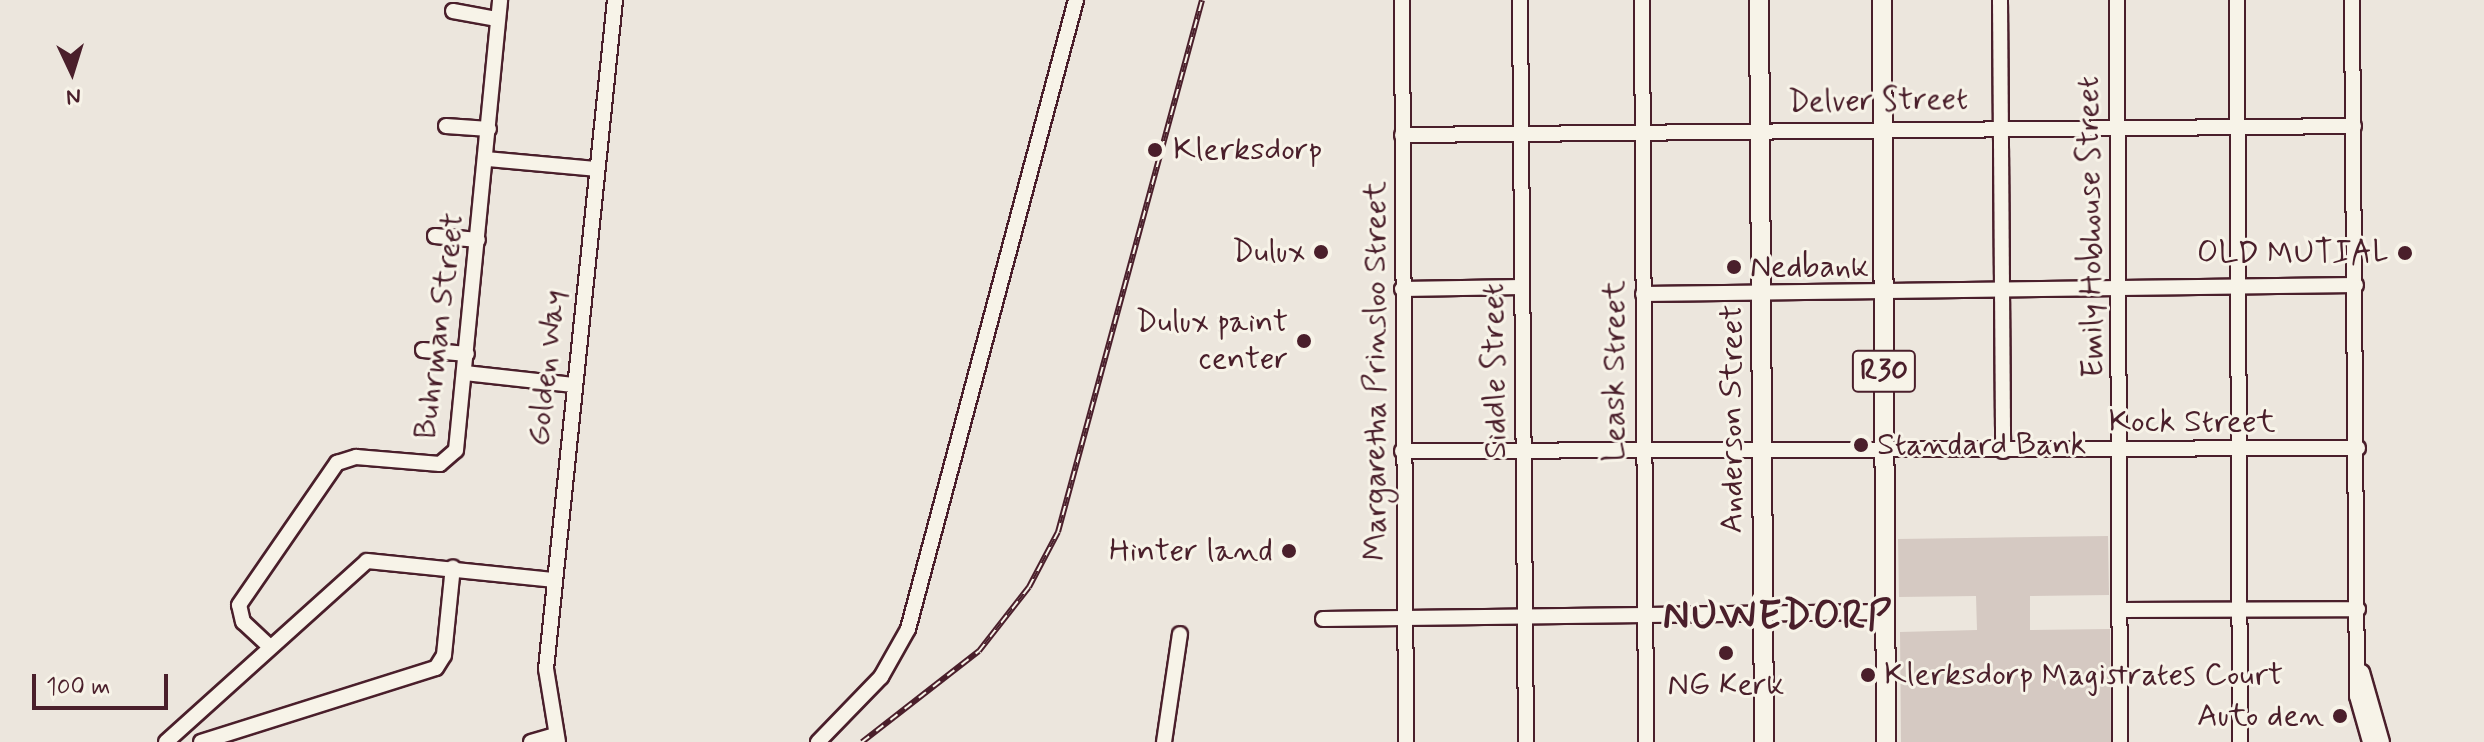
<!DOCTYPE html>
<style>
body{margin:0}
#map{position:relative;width:2484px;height:742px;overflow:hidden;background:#ece6dd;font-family:Mynerve,sans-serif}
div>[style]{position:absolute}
.green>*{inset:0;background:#d5c9c2}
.roads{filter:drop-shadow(2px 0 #4a1f2b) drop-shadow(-2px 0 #4a1f2b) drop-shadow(0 2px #4a1f2b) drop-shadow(0 -2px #4a1f2b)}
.minor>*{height:14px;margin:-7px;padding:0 7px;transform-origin:7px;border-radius:7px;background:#f7f3e8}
.major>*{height:18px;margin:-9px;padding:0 9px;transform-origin:9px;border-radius:9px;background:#f7f3e8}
.rail>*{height:6px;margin-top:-3px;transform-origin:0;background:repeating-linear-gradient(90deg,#f7f3e8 0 9px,#4a1f2b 0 18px);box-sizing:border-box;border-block:2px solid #4a1f2b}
.dots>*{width:22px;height:22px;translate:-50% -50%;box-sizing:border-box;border:4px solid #f7f3e8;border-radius:50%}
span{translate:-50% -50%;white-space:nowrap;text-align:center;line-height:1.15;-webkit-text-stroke:6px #f7f3e8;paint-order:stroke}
.shield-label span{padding:2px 6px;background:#f7f3e8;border:2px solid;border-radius:6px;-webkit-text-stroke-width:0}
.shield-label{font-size:30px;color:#4a1f2b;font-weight:700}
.street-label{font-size:32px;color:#4a1f2b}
.poi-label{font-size:32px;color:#4a1f2b}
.left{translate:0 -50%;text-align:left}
.right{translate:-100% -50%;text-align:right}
.district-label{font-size:40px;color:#4a1f2b;font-weight:700;letter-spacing:2px}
.north{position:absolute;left:32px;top:32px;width:80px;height:80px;-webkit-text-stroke:6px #f7f3e8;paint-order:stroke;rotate:176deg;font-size:22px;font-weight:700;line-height:32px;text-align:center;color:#4a1f2b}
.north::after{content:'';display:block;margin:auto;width:28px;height:36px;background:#4a1f2b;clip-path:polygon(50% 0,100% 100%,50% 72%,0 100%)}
.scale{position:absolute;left:32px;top:674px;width:136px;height:36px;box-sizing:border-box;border:4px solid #4a1f2b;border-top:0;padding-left:10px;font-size:24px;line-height:28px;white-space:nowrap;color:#4a1f2b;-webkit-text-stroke:6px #f7f3e8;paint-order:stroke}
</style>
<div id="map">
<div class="green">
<i style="clip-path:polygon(2108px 536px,2109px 595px,2030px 596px,2030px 630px,2110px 629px,2111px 742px,1901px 742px,1900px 632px,1977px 630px,1976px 596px,1899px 597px,1898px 539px)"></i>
</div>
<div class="roads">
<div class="minor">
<i style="left:1402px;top:0;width:742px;rotate:89.69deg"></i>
<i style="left:1520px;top:0;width:742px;rotate:89.54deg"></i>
<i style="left:1642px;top:0;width:742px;rotate:89.69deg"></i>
<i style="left:2000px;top:0;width:451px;rotate:89.6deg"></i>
<i style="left:2117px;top:0;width:742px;rotate:89.77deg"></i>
<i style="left:2237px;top:0;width:742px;rotate:89.77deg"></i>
<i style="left:2352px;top:0;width:696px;rotate:89.59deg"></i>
<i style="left:2357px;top:696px;width:48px;rotate:74.2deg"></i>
<i style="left:453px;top:11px;width:45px;rotate:10.3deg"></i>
<i style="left:446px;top:126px;width:43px;rotate:4deg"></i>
<i style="left:1402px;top:135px;width:952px;rotate:-0.54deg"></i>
<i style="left:487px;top:159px;width:110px;rotate:5.2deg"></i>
<i style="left:435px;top:236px;width:43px;rotate:5.3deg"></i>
<i style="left:1402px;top:289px;width:120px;rotate:-1deg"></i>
<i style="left:1643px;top:294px;width:713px;rotate:-0.72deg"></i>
<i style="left:423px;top:350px;width:44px;rotate:5.2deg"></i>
<i style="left:465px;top:373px;width:109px;rotate:6.3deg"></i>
<i style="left:1402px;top:451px;width:956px;rotate:-0.18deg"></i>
<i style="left:2121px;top:610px;width:237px;rotate:-0.2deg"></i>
<i style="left:1323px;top:619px;width:562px;rotate:-0.71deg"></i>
<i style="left:269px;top:646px;width:35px;rotate:-137deg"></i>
<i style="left:243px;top:622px;width:17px;rotate:-103deg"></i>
<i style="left:239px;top:605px;width:173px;rotate:-55.4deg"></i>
<i style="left:337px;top:463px;width:20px;rotate:-18deg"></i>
<i style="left:356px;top:457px;width:84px;rotate:4.8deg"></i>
<i style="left:440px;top:464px;width:21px;rotate:-41deg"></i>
<i style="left:456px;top:450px;width:452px;rotate:-84.4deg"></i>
<i style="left:2362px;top:672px;width:73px;rotate:74.1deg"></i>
<i style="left:166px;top:742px;width:270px;rotate:-42deg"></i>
<i style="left:367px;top:561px;width:187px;rotate:5.8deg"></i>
<i style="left:201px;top:742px;width:246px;rotate:-17.5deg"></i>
<i style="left:436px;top:668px;width:15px;rotate:-58deg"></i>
<i style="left:444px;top:655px;width:88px;rotate:-84.2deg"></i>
<i style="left:531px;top:742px;width:26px;rotate:-16deg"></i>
<i style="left:558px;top:742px;width:74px;rotate:-99.3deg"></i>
<i style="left:546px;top:669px;width:673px;rotate:-84.11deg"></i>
<i style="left:818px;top:742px;width:91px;rotate:-45.9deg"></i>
<i style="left:881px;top:677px;width:55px;rotate:-60.6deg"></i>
<i style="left:908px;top:629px;width:651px;rotate:-75.05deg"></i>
<i style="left:1164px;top:742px;width:109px;rotate:-81.6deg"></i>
</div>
<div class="major">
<i style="left:1759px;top:0;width:742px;rotate:89.61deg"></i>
<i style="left:1882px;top:0;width:742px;rotate:89.69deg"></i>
</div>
</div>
<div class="rail">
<i style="left:862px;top:742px;width:148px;rotate:-37.9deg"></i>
<i style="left:979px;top:651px;width:81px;rotate:-52deg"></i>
<i style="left:1029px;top:587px;width:62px;rotate:-62.2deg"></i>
<i style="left:1058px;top:532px;width:551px;rotate:-74.85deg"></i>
</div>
<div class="dots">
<i style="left:1155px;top:150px;background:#4a1f2b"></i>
<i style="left:1321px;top:252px;background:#4a1f2b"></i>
<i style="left:2405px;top:253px;background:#4a1f2b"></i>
<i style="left:1734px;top:267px;background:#4a1f2b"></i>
<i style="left:1304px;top:341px;background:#4a1f2b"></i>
<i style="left:1861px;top:445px;background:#4a1f2b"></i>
<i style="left:1289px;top:551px;background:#4a1f2b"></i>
<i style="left:1726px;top:653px;background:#4a1f2b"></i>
<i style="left:1868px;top:675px;background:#4a1f2b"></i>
<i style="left:2340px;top:716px;background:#4a1f2b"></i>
</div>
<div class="shield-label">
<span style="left:1884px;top:371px">R30</span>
</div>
<div class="street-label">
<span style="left:1878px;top:101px;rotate:-1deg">Delver Street</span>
<span style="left:2091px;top:227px;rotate:-91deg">Emily Hobhouse Street</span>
<span style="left:440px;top:326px;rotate:-83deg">Buhrman Street</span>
<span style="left:547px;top:368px;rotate:-84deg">Golden Way</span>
<span style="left:1376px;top:371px;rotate:-90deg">Margaretha Prinsloo Street</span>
<span style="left:1495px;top:371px;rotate:-91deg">Siddle Street</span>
<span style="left:1615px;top:371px;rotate:-90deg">Leask Street</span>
<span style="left:1732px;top:419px;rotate:-90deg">Anderson Street</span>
<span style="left:2192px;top:422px">Kock Street</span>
</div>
<div class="poi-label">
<span class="left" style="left:1173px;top:150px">Klerksdorp</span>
<span class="right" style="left:1305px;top:252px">Dulux</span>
<span class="right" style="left:2389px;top:253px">OLD MUTIAL</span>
<span class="left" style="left:1750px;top:267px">Nedbank</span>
<span class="right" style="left:1288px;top:341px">Dulux paint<br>center</span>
<span class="left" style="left:1877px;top:445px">Standard Bank</span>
<span class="right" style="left:1273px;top:551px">Hinter land</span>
<span class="left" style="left:1884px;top:675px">Klerksdorp Magistrates Court</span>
<span style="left:1726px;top:685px">NG Kerk</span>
<span class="right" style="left:2324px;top:716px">Auto den</span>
</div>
<div class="district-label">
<span style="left:1778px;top:617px">NUWEDORP</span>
</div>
<div class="north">N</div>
<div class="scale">100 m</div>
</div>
